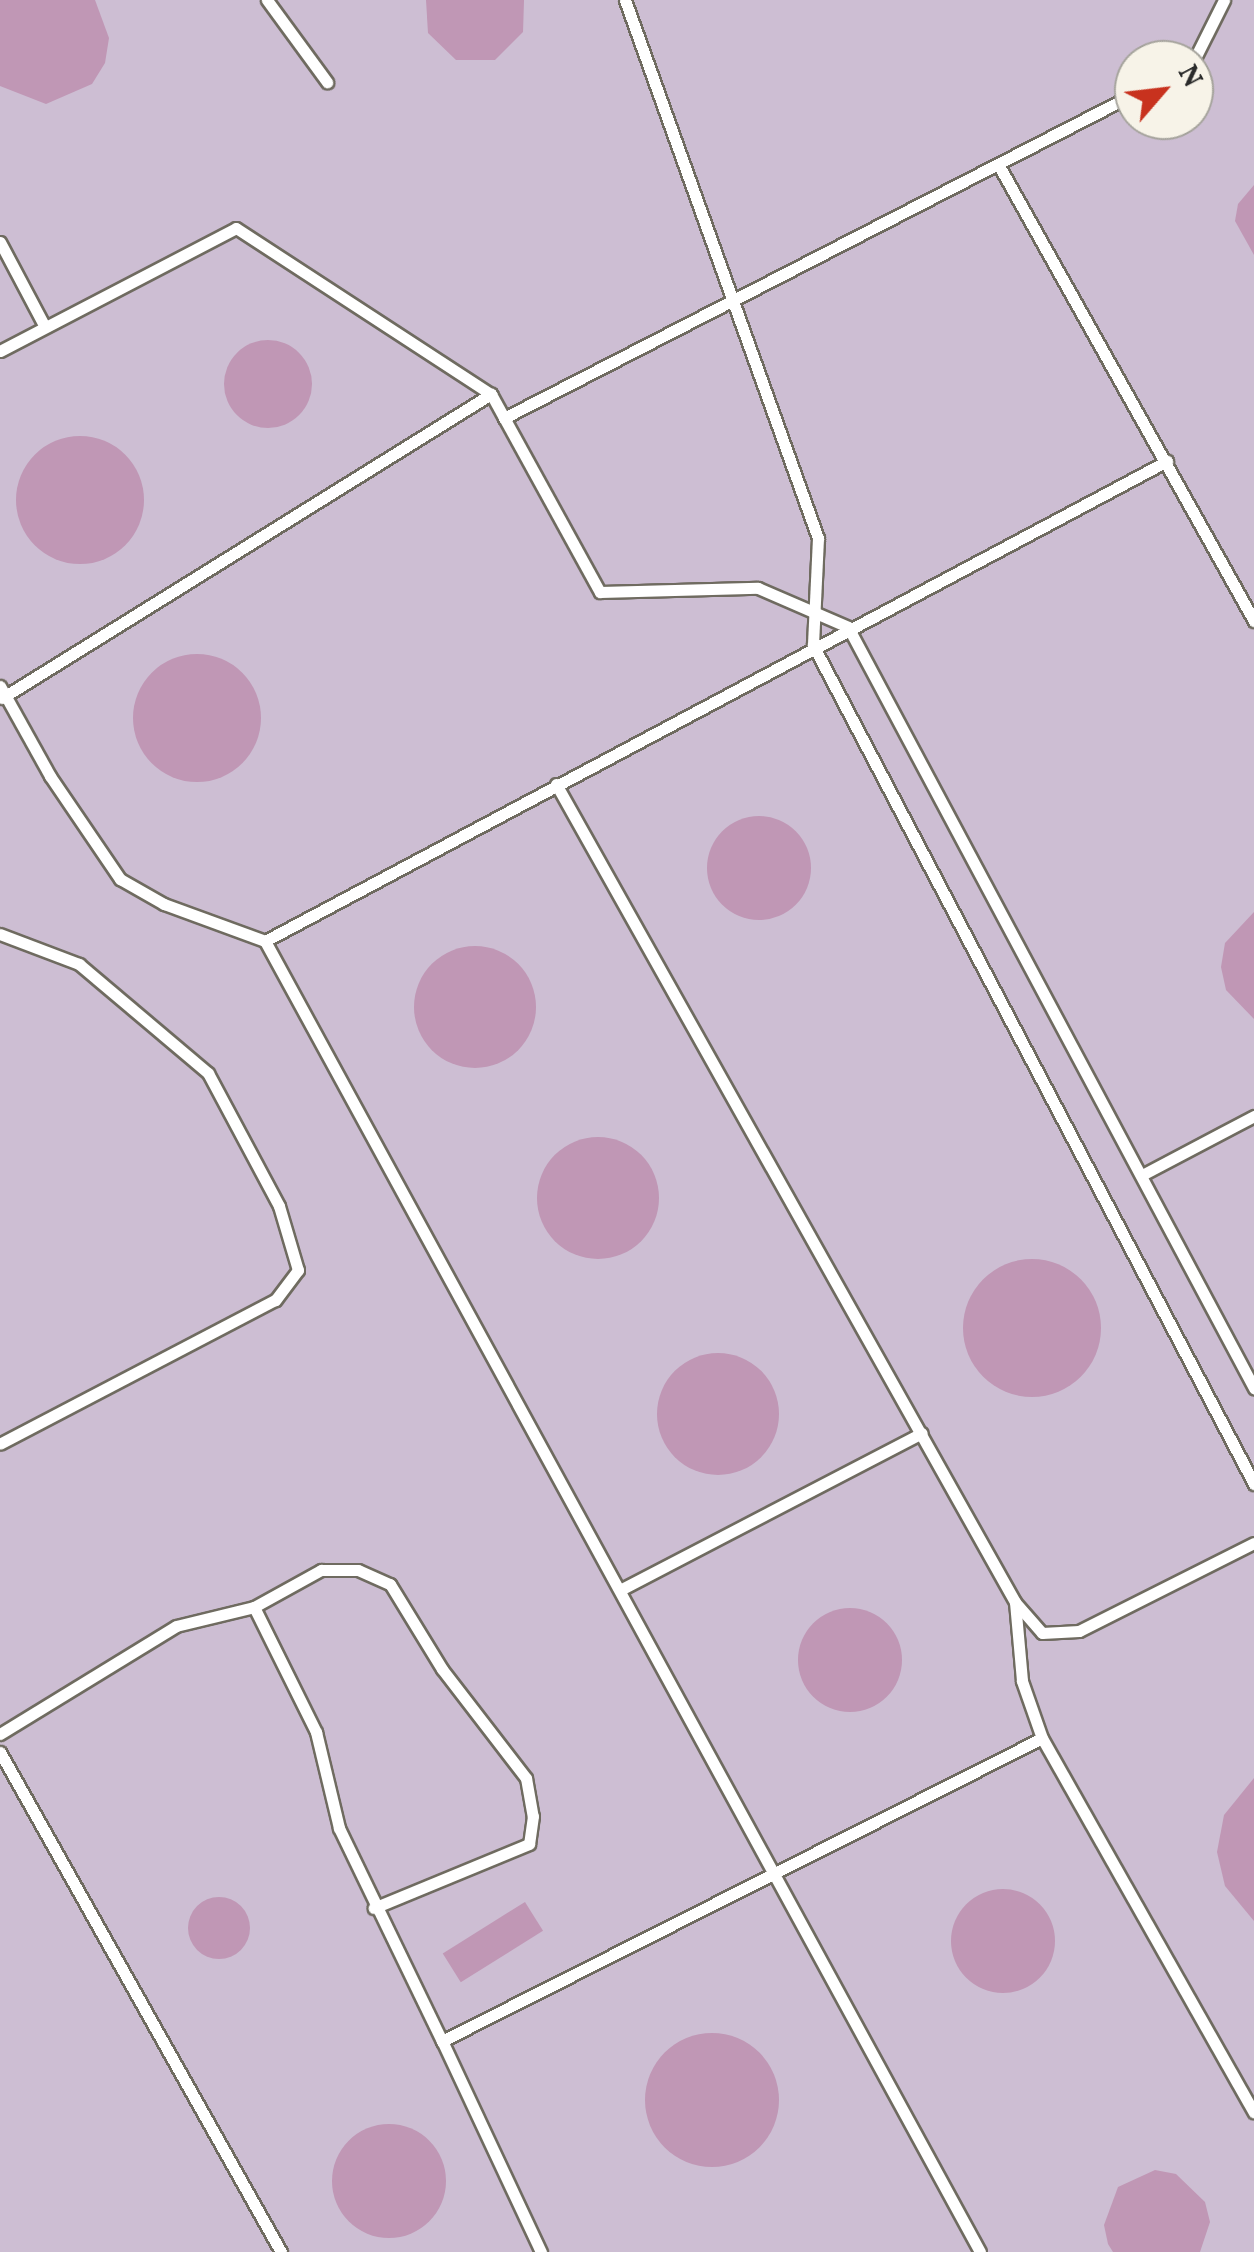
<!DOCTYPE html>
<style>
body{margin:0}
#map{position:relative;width:1254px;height:2252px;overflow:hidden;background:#ece2c2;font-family:Vollkorn,serif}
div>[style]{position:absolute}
.industrial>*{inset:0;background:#cdbed3}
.building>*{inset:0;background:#c097b5;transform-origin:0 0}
.round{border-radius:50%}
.roads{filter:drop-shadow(2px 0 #6f6b60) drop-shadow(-2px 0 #6f6b60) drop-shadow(0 2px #6f6b60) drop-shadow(0 -2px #6f6b60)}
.service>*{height:11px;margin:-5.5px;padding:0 5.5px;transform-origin:5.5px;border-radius:5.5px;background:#fff}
span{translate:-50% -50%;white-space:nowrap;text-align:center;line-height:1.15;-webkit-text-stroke:10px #f7f3e8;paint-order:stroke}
.north{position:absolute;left:1114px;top:40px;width:100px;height:100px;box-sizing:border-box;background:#f7f3e8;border:2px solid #a5a39c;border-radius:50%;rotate:62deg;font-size:28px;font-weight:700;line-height:40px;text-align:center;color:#2b2b2b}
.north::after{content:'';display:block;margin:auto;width:35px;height:45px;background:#c8321e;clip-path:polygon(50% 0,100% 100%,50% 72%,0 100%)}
</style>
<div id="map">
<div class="industrial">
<i style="clip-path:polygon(evenodd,0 0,1254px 0,1254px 2252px,0 2252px,0 0,1134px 60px,1194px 60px,1194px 120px,1134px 120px,1134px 60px)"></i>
</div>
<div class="building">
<i style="clip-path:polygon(0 0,95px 0,109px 38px,105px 63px,92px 84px,46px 104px,0 86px)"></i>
<i style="clip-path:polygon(426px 0,524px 0,523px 32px,495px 60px,456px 60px,428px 33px)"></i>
<i style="clip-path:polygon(1254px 185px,1254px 255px,1235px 221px,1238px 204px)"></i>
<i class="round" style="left:224px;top:340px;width:88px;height:88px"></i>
<i class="round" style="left:16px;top:436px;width:128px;height:128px"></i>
<i class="round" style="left:133px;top:654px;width:128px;height:128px"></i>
<i class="round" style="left:707px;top:816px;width:104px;height:104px"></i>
<i style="clip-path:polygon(1254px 912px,1254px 1019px,1226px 990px,1221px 967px,1225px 943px)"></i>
<i class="round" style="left:414px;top:946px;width:122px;height:122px"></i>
<i class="round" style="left:537px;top:1137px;width:122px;height:122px"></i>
<i class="round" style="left:963px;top:1259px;width:138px;height:138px"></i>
<i class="round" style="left:657px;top:1353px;width:122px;height:122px"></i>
<i class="round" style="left:798px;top:1608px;width:104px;height:104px"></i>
<i style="clip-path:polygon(1254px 1778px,1254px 1921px,1225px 1886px,1217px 1852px,1224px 1815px)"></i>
<i class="round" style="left:951px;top:1889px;width:104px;height:104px"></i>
<i class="round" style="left:188px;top:1897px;width:62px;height:62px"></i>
<i style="left:525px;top:1902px;width:34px;height:97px;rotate:58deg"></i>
<i class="round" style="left:645px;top:2033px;width:134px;height:134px"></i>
<i class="round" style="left:332px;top:2124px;width:114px;height:114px"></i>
<i style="clip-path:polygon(1155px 2170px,1176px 2174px,1205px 2202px,1210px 2222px,1200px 2252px,1113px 2252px,1108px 2244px,1104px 2225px,1118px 2187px)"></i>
</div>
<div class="roads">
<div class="service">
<i style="left:267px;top:0;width:102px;rotate:53.8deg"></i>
<i style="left:625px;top:0;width:572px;rotate:70.27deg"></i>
<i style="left:818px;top:538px;width:107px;rotate:92.7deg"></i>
<i style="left:813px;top:645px;width:948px;rotate:62.27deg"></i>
<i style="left:1194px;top:60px;width:67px;rotate:-63.4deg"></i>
<i style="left:998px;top:164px;width:524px;rotate:60.74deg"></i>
<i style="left:0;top:242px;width:96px;rotate:62.1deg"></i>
<i style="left:0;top:351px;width:266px;rotate:-27.5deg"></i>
<i style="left:236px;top:228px;width:304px;rotate:33.1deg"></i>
<i style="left:491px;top:394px;width:226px;rotate:61.2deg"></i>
<i style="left:600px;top:592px;width:158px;rotate:-1.5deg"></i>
<i style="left:758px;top:588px;width:98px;rotate:23.4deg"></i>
<i style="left:848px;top:627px;width:863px;rotate:61.92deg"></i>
<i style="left:504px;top:418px;width:708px;rotate:-27.22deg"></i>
<i style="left:0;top:686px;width:103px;rotate:60.9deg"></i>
<i style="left:50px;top:776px;width:125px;rotate:55.8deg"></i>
<i style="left:120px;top:879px;width:51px;rotate:29.6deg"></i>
<i style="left:164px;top:904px;width:108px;rotate:20.1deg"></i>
<i style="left:265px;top:941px;width:1493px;rotate:61.39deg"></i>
<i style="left:2px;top:698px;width:576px;rotate:-31.87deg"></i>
<i style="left:556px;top:784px;width:938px;rotate:60.7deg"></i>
<i style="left:1015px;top:1602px;width:41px;rotate:48.9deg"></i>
<i style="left:1042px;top:1633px;width:37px;rotate:-3deg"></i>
<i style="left:1079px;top:1631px;width:196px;rotate:-26.7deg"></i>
<i style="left:0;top:934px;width:85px;rotate:20.8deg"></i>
<i style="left:79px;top:964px;width:169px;rotate:40.2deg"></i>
<i style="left:208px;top:1073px;width:151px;rotate:61.9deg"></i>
<i style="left:279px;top:1206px;width:67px;rotate:73.5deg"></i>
<i style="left:298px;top:1270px;width:38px;rotate:127deg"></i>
<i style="left:275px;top:1300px;width:310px;rotate:152.4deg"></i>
<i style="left:265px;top:941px;width:1022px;rotate:-28.02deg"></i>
<i style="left:1142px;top:1175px;width:127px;rotate:-27.8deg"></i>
<i style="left:620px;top:1590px;width:340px;rotate:-27.5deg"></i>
<i style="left:1015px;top:1602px;width:79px;rotate:84.9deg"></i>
<i style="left:1022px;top:1681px;width:60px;rotate:70.7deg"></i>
<i style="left:1042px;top:1738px;width:430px;rotate:60.5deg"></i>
<i style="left:254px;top:1607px;width:77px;rotate:-28.9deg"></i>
<i style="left:321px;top:1570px;width:37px"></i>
<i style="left:358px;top:1570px;width:35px;rotate:24deg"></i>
<i style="left:390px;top:1584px;width:100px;rotate:58.5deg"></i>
<i style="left:442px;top:1669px;width:138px;rotate:52.4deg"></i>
<i style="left:526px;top:1778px;width:39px;rotate:80deg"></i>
<i style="left:533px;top:1816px;width:28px;rotate:98deg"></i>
<i style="left:529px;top:1844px;width:168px;rotate:157.6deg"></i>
<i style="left:0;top:1734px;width:206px;rotate:-31.5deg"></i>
<i style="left:176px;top:1626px;width:80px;rotate:-13.7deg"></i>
<i style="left:254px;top:1607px;width:140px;rotate:63.6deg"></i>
<i style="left:316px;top:1732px;width:99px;rotate:76.5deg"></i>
<i style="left:339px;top:1828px;width:237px;rotate:64.2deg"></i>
<i style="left:0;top:1752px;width:574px;rotate:60.66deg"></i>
<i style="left:541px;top:2252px;width:233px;rotate:-115.1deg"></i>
<i style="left:442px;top:2041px;width:672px;rotate:-26.79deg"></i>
</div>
</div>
<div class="north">N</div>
</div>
